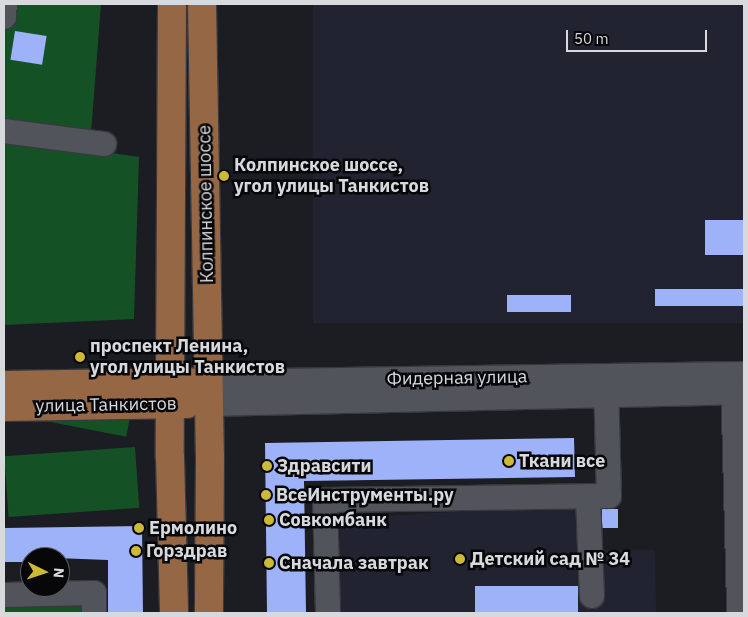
<!DOCTYPE html>
<meta charset="utf-8">
<style>
body{margin:0}
#map{position:relative;width:748px;height:617px;overflow:hidden;background:#1b1d23;font-family:"IBM Plex Sans",sans-serif}
div>[style]{position:absolute}
.built>*{inset:0;background:#212430;transform-origin:0 0}
.green>*{inset:0;background:#145226;transform-origin:0 0}
.building>*{inset:0;background:#9eb2f9;transform-origin:0 0}
.roads{filter:drop-shadow(1px 0 #38393e) drop-shadow(-1px 0 #38393e) drop-shadow(0 1px #38393e) drop-shadow(0 -1px #38393e)}
.minor>*{height:24px;margin:-12px;padding:0 12px;transform-origin:12px;border-radius:12px;background:#52545b}
.major>*{height:28px;margin:-14px;padding:0 14px;transform-origin:14px;border-radius:14px;background:#956744}
.dots>*{width:14px;height:14px;translate:-50% -50%;box-sizing:border-box;border:2px solid #070709;border-radius:50%}
span{translate:-50% -50%;white-space:nowrap;text-align:center;line-height:1.15;-webkit-text-stroke:5px #070709;paint-order:stroke}
.poi-label{font-size:18px;color:#d7d9dd;font-weight:700}
.left{translate:0 -50%;text-align:left}
.street-label{font-size:18px;color:#d7d9dd}
.frame{position:absolute;inset:0;border:5px solid #d7d9dd;pointer-events:none}
.north{position:absolute;left:20px;top:547px;width:50px;height:50px;box-sizing:border-box;background:#070709;border:1px solid #5a5b5e;border-radius:50%;rotate:94deg;font-size:14px;font-weight:700;line-height:20px;text-align:center;color:#d7d9dd}
.north::after{content:'';display:block;margin:auto;width:18px;height:22px;background:#ccb938;clip-path:polygon(50% 0,100% 100%,50% 72%,0 100%)}
.scale{position:absolute;left:566px;top:30px;width:141px;height:22px;box-sizing:border-box;border:2px solid #d7d9dd;border-top:0;padding-left:6px;font-size:15px;line-height:18px;white-space:nowrap;color:#d7d9dd;-webkit-text-stroke:4px #070709;paint-order:stroke}
</style>
<div id="map">
<div class="built">
<i style="left:313px;top:4px;width:431px;height:319px"></i>
<i style="clip-path:polygon(580px 504px,581px 559px,605px 558px,605px 550px,655px 550px,656px 613px,341px 613px,339px 519px)"></i>
</div>
<div class="green">
<i style="clip-path:polygon(4px 4px,101px 4px,91px 133px,4px 122px)"></i>
<i style="clip-path:polygon(4px 137px,139px 157px,134px 319px,4px 325px)"></i>
<i style="left:130px;top:417px;width:20px;height:126px;rotate:101deg"></i>
<i style="left:135px;top:447px;width:61px;height:131px;rotate:86deg"></i>
<i style="left:4px;top:604px;width:79px;height:9px;rotate:1deg"></i>
</div>
<div class="building">
<i style="left:15px;top:31px;width:32px;height:29px;rotate:9deg"></i>
<i style="left:744px;top:220px;width:35px;height:39px;rotate:90deg"></i>
<i style="left:744px;top:289px;width:17px;height:89px;rotate:90deg"></i>
<i style="left:571px;top:295px;width:17px;height:64px;rotate:90deg"></i>
<i style="clip-path:polygon(574px 438px,575px 477px,304px 481px,306px 613px,267px 613px,265px 443px)"></i>
<i style="left:618px;top:509px;width:19px;height:16px;rotate:90deg"></i>
<i style="clip-path:polygon(142px 526px,143px 613px,108px 613px,108px 560px,30px 557px,30px 562px,4px 562px,4px 528px)"></i>
<i style="left:475px;top:586px;width:103px;height:27px"></i>
</div>
<div class="roads">
<div class="minor">
<i style="left:4px;top:17px;width:13px;rotate:-86deg"></i>
<i style="left:4px;top:131px;width:101px;rotate:7.4deg"></i>
<i style="left:733px;top:376px;width:237px;rotate:88.5deg"></i>
<i style="left:208px;top:382px;width:536px;rotate:-0.86deg"></i>
<i style="left:209px;top:404px;width:535px;rotate:-1.28deg"></i>
<i style="left:588px;top:497px;width:99px;rotate:87.7deg"></i>
<i style="left:4px;top:595px;width:90px;rotate:-1.3deg"></i>
<i style="left:94px;top:593px;width:20px;rotate:90deg"></i>
<i style="left:328px;top:613px;width:113px;rotate:-91.5deg"></i>
<i style="left:325px;top:500px;width:284px;rotate:-0.8deg"></i>
<i style="left:609px;top:496px;width:118px;rotate:-91.5deg"></i>
</div>
<div class="major">
<i style="left:172px;top:4px;width:453px;rotate:90.3deg"></i>
<i style="left:170px;top:457px;width:156px;rotate:88.5deg"></i>
<i style="left:202px;top:4px;width:452px;rotate:89deg"></i>
<i style="left:210px;top:456px;width:157px;rotate:90.4deg"></i>
<i style="left:4px;top:385px;width:185px;rotate:-0.9deg"></i>
<i style="left:4px;top:407px;width:183px;rotate:-0.9deg"></i>
</div>
</div>
<div class="dots">
<i style="left:224px;top:176px;background:#ccb938"></i>
<i style="left:80px;top:357px;background:#ccb938"></i>
<i style="left:509px;top:461px;background:#ccb938"></i>
<i style="left:267px;top:466px;background:#ccb938"></i>
<i style="left:266px;top:495px;background:#ccb938"></i>
<i style="left:269px;top:520px;background:#ccb938"></i>
<i style="left:139px;top:528px;background:#ccb938"></i>
<i style="left:136px;top:551px;background:#ccb938"></i>
<i style="left:460px;top:559px;background:#ccb938"></i>
<i style="left:269px;top:563px;background:#ccb938"></i>
</div>
<div class="poi-label">
<span class="left" style="left:234px;top:176px">Колпинское шоссе,<br>угол улицы Танкистов</span>
<span class="left" style="left:90px;top:357px">проспект Ленина,<br>угол улицы Танкистов</span>
<span class="left" style="left:519px;top:461px">Ткани все</span>
<span class="left" style="left:277px;top:466px">Здравсити</span>
<span class="left" style="left:276px;top:495px">ВсеИнструменты.ру</span>
<span class="left" style="left:279px;top:520px">Совкомбанк</span>
<span class="left" style="left:149px;top:528px">Ермолино</span>
<span class="left" style="left:146px;top:551px">Горздрав</span>
<span class="left" style="left:470px;top:559px">Детский сад № 34</span>
<span class="left" style="left:279px;top:563px">Сначала завтрак</span>
</div>
<div class="street-label">
<span style="left:206px;top:204px;rotate:-91deg">Колпинское шоссе</span>
<span style="left:457px;top:378px;rotate:-1deg">Фидерная улица</span>
<span style="left:106px;top:405px;rotate:-1deg">улица Танкистов</span>
</div>
<div class="frame"></div>
<div class="north">N</div>
<div class="scale">50 m</div>
</div>
